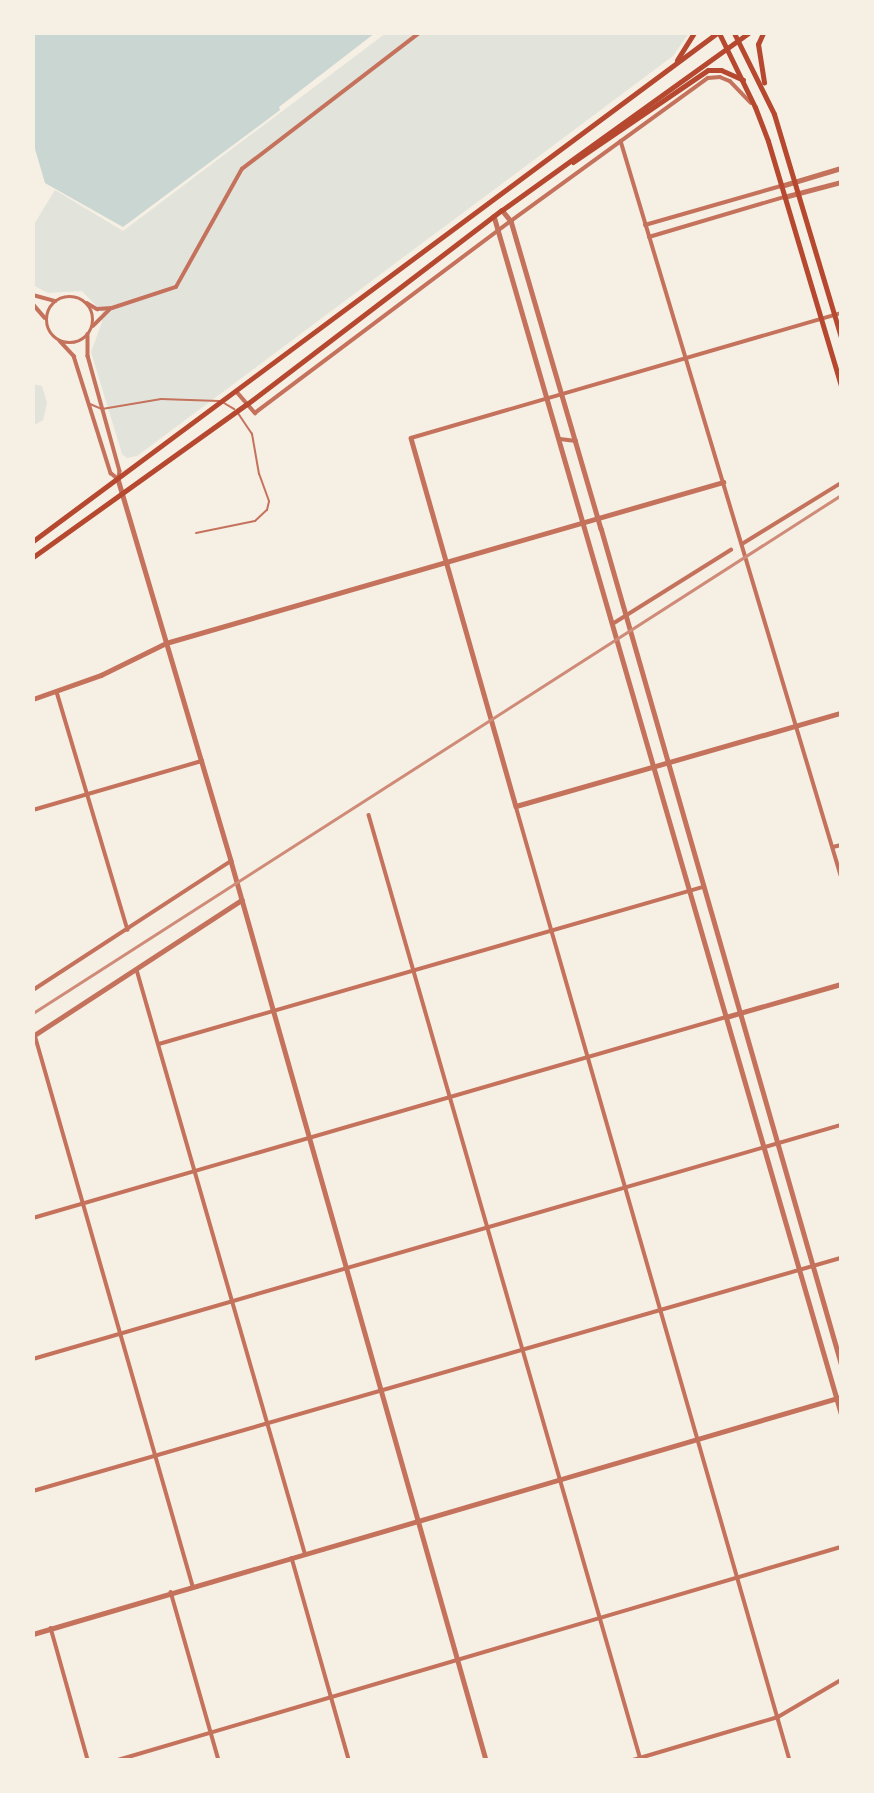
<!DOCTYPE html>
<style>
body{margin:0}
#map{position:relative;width:874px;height:1793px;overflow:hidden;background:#f6efe4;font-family:Signika,sans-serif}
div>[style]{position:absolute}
.green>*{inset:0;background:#e2e4dc}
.water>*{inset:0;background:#c9d6d2}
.service>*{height:2px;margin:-1px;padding:0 1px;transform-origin:1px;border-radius:1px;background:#c5725c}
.minor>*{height:3.5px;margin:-1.75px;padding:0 1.75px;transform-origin:1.75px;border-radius:1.75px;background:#c5725c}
.minor>.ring{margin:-1.75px;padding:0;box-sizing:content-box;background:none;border:3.5px solid #c5725c;border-radius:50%}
.tertiary>*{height:4.5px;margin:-2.25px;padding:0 2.25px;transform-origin:2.25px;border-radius:2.25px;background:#c5725c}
.primary>*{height:5px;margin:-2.5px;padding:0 2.5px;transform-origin:2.5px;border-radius:2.5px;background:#b5482f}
.rail>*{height:2.5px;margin:-1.25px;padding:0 1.25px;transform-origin:1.25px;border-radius:1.25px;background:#cf8b77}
span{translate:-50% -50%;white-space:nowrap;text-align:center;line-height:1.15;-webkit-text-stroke:7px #f6efe4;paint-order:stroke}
.frame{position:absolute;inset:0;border:35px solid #f6efe4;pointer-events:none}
</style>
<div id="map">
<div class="green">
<i style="clip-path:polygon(386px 33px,689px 33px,673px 56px,137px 456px,127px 458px,122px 454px,91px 352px,102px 322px,102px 312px,82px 291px,48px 293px,33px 285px,33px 226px,55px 190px,123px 231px)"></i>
<i style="clip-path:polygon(33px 384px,42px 386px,47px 403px,43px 420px,33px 426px)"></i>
</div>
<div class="water">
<i style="clip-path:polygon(33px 33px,375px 33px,279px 107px,280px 110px,123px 227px,45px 183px,33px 142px)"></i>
</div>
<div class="service">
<i style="left:224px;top:403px;width:12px;rotate:31deg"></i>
<i style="left:90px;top:404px;width:13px;rotate:23deg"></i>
<i style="left:102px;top:409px;width:60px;rotate:-9.6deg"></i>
<i style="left:161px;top:399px;width:58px;rotate:2deg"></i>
<i style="left:196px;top:533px;width:60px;rotate:-11.5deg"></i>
<i style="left:255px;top:521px;width:16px;rotate:-43deg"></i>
<i style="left:267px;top:510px;width:9px;rotate:-77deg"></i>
<i style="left:269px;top:501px;width:29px;rotate:-110deg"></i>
<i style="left:259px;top:474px;width:41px;rotate:-99.9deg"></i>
<i style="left:252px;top:434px;width:25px;rotate:-124deg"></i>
</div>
<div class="minor">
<i style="left:621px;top:141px;width:766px;rotate:73.32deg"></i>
<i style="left:645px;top:225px;width:141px;rotate:-16deg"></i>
<i style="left:649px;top:237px;width:141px;rotate:-16.5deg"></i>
<i style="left:33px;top:295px;width:23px;rotate:15deg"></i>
<i class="ring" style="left:47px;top:297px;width:42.5px;height:42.5px"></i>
<i style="left:87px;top:303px;width:12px;rotate:31deg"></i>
<i style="left:97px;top:309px;width:15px;rotate:-4deg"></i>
<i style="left:112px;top:308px;width:67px;rotate:-18.2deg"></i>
<i style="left:176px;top:287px;width:135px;rotate:-60.8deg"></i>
<i style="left:242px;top:169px;width:223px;rotate:-37.5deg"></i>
<i style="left:33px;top:304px;width:18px;rotate:49deg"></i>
<i style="left:93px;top:326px;width:24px;rotate:-45deg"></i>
<i style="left:88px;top:334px;width:22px;rotate:90deg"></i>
<i style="left:88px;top:356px;width:119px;rotate:74.5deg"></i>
<i style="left:120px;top:471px;width:6px;rotate:99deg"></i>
<i style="left:60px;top:341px;width:21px;rotate:47deg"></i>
<i style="left:74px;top:356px;width:123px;rotate:72.5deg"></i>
<i style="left:111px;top:473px;width:8px;rotate:40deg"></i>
<i style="left:237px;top:392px;width:28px;rotate:49deg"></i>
<i style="left:255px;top:413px;width:320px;rotate:-36.9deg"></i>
<i style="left:511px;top:221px;width:243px;rotate:-36deg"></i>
<i style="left:708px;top:78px;width:12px;rotate:-5deg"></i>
<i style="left:720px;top:77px;width:11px;rotate:22deg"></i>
<i style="left:730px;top:81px;width:30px;rotate:46deg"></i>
<i style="left:411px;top:438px;width:448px;rotate:-16.2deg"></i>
<i style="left:560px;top:439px;width:16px;rotate:7deg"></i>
<i style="left:742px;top:544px;width:116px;rotate:-31.6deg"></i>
<i style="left:614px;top:623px;width:138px;rotate:-32deg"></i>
<i style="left:57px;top:692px;width:248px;rotate:73.4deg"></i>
<i style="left:516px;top:806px;width:993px;rotate:73.98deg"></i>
<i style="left:33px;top:810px;width:176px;rotate:-16.2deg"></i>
<i style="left:369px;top:815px;width:983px;rotate:73.94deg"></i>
<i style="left:833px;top:847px;width:8px;rotate:-14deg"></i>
<i style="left:137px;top:970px;width:607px;rotate:73.92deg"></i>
<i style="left:33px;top:990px;width:236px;rotate:-33.1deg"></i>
<i style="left:35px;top:1035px;width:573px;rotate:74deg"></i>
<i style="left:159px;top:1044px;width:566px;rotate:-16.1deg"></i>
<i style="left:33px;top:1218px;width:722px;rotate:-16.17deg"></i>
<i style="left:33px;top:1359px;width:841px;rotate:-16.15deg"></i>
<i style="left:33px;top:1491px;width:841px;rotate:-16.09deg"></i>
<i style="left:292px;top:1558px;width:210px;rotate:74.2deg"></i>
<i style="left:171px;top:1592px;width:175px;rotate:74.1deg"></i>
<i style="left:51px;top:1628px;width:137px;rotate:74.3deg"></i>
<i style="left:118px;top:1760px;width:754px;rotate:-16.42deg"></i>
<i style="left:633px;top:1760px;width:151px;rotate:-16.5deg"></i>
<i style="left:778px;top:1717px;width:73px;rotate:-30.4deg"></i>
</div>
<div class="tertiary">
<i style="left:781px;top:186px;width:63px;rotate:-16.7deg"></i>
<i style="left:784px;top:197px;width:59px;rotate:-14.7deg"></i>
<i style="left:502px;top:210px;width:14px;rotate:51deg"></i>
<i style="left:511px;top:221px;width:320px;rotate:73.7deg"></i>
<i style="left:601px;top:528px;width:869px;rotate:73.96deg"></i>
<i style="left:494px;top:216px;width:1246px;rotate:73.83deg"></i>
<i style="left:411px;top:438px;width:383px;rotate:74.1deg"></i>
<i style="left:516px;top:806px;width:338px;rotate:-16deg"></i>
<i style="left:118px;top:479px;width:398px;rotate:73.5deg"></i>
<i style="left:231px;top:861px;width:934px;rotate:74.16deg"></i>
<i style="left:33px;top:699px;width:72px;rotate:-19.4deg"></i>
<i style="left:101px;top:675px;width:72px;rotate:-26.2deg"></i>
<i style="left:166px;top:643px;width:580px;rotate:-16.12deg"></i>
<i style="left:726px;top:1017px;width:120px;rotate:-16deg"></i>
<i style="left:33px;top:1036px;width:249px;rotate:-33.1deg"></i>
<i style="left:33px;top:1634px;width:842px;rotate:-16.35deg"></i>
</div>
<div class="primary">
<i style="left:719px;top:33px;width:82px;rotate:64.1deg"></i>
<i style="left:755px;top:107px;width:36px;rotate:69deg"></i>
<i style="left:768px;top:141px;width:256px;rotate:73.4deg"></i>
<i style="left:734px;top:33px;width:90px;rotate:63.7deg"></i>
<i style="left:774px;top:114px;width:234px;rotate:73.3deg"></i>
<i style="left:763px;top:33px;width:12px;rotate:114deg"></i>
<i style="left:758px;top:44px;width:39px;rotate:81deg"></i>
<i style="left:677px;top:60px;width:32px;rotate:-58deg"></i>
<i style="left:573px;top:162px;width:163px;rotate:-34.3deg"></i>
<i style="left:708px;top:70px;width:13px"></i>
<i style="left:721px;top:70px;width:24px;rotate:24deg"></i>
<i style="left:33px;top:541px;width:852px;rotate:-36.6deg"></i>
<i style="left:33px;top:557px;width:263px;rotate:-35.6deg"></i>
<i style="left:247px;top:404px;width:320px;rotate:-37.3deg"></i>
<i style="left:502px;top:210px;width:303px;rotate:-35.7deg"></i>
</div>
<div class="rail">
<i style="left:33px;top:1013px;width:960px;rotate:-32.66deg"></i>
</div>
<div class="frame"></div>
</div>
